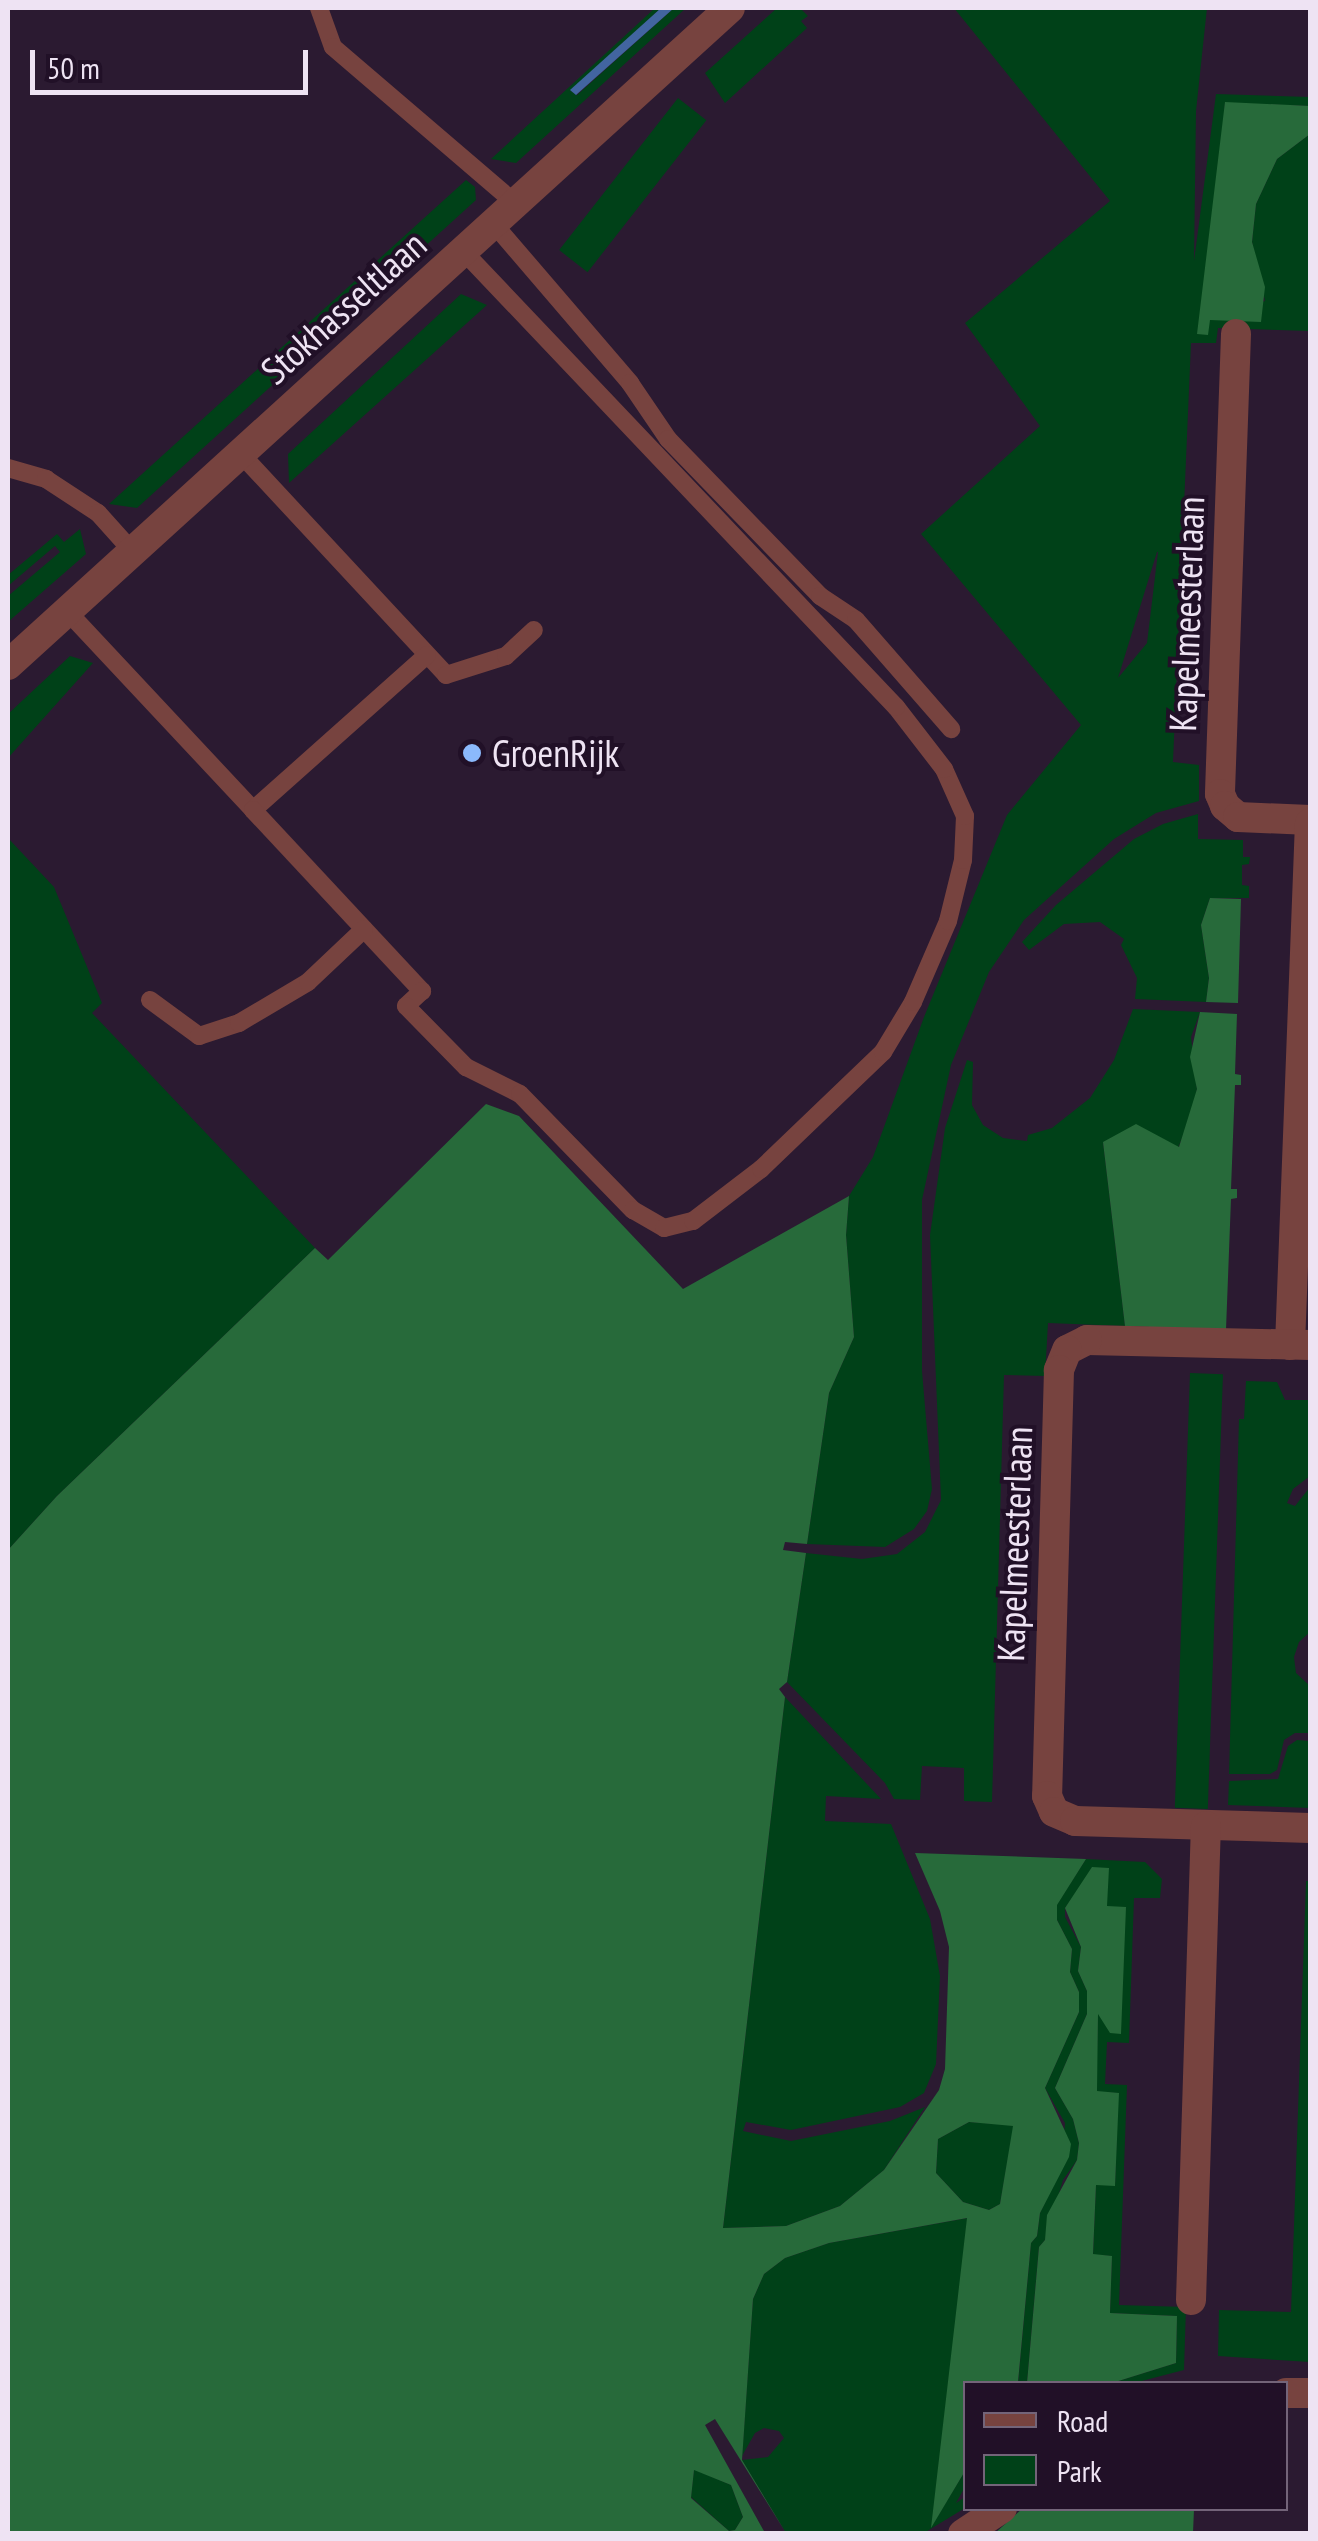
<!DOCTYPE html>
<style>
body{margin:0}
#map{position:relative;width:1318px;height:2541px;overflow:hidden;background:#2b1a31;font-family:"PT Sans Narrow",sans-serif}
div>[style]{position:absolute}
.green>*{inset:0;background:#004118;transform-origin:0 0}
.forest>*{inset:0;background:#276a3a}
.water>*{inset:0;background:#4265a0}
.service>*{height:18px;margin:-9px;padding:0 9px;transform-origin:9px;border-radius:9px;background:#77433f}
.minor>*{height:30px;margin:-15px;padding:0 15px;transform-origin:15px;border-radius:15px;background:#77433f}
.tertiary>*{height:30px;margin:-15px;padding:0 15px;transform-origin:15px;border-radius:15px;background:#77433f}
.dots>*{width:28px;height:28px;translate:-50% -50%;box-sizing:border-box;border:5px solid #211027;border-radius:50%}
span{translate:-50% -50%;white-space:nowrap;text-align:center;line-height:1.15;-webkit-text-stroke:8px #211027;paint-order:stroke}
.street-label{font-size:38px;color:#eee3f3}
.poi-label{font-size:38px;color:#eee3f3}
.left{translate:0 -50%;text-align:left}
.frame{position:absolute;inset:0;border:10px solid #eee3f3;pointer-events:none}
.legend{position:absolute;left:963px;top:2381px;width:325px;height:130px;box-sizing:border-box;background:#211027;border:2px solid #736479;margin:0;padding:12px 18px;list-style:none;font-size:30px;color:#eee3f3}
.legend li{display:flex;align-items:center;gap:20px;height:50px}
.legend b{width:50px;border:2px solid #736479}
.scale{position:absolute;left:30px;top:50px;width:278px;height:45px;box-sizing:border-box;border:5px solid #eee3f3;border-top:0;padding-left:12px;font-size:30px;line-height:35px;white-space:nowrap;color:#eee3f3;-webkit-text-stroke:8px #211027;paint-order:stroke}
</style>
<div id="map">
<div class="green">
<i style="clip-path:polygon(655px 8px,661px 8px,571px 91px,577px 95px,674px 8px,686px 8px,516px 163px,491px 159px)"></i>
<i style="clip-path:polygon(777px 8px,801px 9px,808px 16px,801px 21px,807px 28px,725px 103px,705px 73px)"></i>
<i style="clip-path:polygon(evenodd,954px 8px,1207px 8px,1196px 111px,1194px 261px,1216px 94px,1310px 97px,1310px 106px,1225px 103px,1209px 319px,1265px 301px,1252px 242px,1256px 204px,1277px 159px,1310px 134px,1310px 331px,1218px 328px,1216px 343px,1191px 343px,1173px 762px,1199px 765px,1199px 801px,1156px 813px,1114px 839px,1024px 920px,989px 972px,951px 1065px,922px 1200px,922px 1371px,932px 1489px,927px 1511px,914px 1529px,885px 1547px,807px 1544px,829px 1393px,854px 1337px,846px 1235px,849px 1196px,873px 1157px,924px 1017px,1007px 815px,1081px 725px,921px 534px,1040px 426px,965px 323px,1110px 201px,954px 8px,1158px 552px,1147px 643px,1118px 678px,1157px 552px,1158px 552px)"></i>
<i style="left:678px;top:98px;width:36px;height:193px;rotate:38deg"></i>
<i style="clip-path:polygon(466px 180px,475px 187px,476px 200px,137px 508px,109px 504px)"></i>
<i style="clip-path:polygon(461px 294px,487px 305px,289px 483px,288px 454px)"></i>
<i style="clip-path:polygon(80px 529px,86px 554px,8px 622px,8px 596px,60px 552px,55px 546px,8px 586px,8px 575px,57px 534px,64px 542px)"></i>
<i style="clip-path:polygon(70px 656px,93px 663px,8px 758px,8px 714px)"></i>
<i style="clip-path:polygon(1198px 814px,1198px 839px,1243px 840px,1243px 857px,1250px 857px,1249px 864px,1242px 865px,1242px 885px,1249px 886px,1249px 898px,1210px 898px,1201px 925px,1209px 978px,1206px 1002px,1135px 999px,1137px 978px,1121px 945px,1124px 939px,1100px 922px,1064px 924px,1029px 950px,1022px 942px,1056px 905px,1134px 839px,1163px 824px)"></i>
<i style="clip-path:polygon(8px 838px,54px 887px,102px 1003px,92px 1013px,315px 1248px,57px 1496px,8px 1550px)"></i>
<i style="clip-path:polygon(1133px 1009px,1200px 1012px,1191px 1037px,1197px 1089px,1194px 1108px,1178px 1148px,1103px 1142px,1125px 1326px,1048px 1323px,1045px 1376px,1004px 1375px,992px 1802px,964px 1801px,964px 1768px,922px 1766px,920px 1800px,894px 1799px,885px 1783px,787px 1682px,806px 1553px,862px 1559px,897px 1554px,925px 1532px,941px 1500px,930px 1235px,945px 1128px,967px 1060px,973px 1062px,972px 1105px,983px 1125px,1003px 1138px,1027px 1141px,1028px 1135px,1052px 1128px,1090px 1098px,1114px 1060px)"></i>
<i style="left:1190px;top:1373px;width:33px;height:435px;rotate:2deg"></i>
<i style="clip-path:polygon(1246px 1381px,1277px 1382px,1285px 1400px,1310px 1400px,1310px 1476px,1293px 1489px,1287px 1503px,1295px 1506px,1310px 1487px,1310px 1632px,1299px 1642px,1294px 1657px,1296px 1673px,1310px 1686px,1310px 1733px,1295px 1733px,1284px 1740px,1277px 1770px,1270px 1774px,1229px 1774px,1239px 1419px,1244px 1419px)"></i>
<i style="clip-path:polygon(785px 1697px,881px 1799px,826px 1796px,825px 1821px,891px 1824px,930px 1919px,940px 1976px,936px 2064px,924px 2093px,900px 2107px,791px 2130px,746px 2122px,743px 2131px,791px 2141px,890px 2121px,925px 2107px,884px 2170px,840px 2206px,786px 2226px,723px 2228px)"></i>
<i style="clip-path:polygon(1297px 1740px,1310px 1741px,1310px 1808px,1228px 1805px,1229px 1781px,1278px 1779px,1288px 1746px)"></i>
<i style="clip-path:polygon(1086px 1859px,1145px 1862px,1162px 1879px,1160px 1898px,1134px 1898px,1129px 2043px,1107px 2042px,1105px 2084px,1127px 2085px,1119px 2305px,1186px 2307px,1184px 2370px,1134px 2383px,1112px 2383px,1176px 2363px,1177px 2316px,1110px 2313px,1112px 2256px,1093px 2255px,1096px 2185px,1115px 2185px,1118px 2093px,1096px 2092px,1098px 2012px,1126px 1908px,1107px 1907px,1082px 1884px,1065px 1908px,1065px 1917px,1081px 1947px,1078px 1971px,1087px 1991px,1087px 2014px,1055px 2088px,1073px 2119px,1079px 2143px,1077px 2160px,1063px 2180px,1045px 2240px,1039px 2247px,1027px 2383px,1018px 2384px,1031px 2243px,1037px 2236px,1040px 2213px,1061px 2169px,1065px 2123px,1045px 2088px,1079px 2012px,1079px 1992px,1070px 1972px,1072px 1949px,1057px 1920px,1057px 1904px)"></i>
<i style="clip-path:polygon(1306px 1881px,1310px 1881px,1310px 2362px,1218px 2356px,1219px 2310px,1291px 2312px)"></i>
<i style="clip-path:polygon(969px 2122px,1014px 2125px,1000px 2204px,989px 2210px,963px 2202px,936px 2173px,938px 2139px)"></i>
<i style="clip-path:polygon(968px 2218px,932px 2525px,965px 2471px,965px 2487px,956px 2503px,965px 2497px,965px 2508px,924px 2533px,786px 2533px,742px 2460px,768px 2457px,784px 2438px,779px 2431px,764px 2428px,755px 2433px,742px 2456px,753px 2299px,764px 2274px,785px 2258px,829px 2243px)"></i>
<i style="clip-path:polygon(694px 2469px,731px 2485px,743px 2517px,735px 2530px,729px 2531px,691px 2497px)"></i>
</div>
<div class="forest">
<i style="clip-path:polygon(1225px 102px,1310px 106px,1310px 134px,1277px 159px,1256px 204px,1252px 242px,1265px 287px,1261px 322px,1210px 320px,1208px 335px,1197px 334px)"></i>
<i style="clip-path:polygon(1210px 898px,1241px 899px,1238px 1003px,1206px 1002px,1209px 978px,1201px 925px)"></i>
<i style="clip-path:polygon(1200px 1012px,1237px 1014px,1235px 1074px,1241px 1075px,1241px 1085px,1235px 1085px,1231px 1189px,1237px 1189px,1237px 1198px,1231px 1199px,1226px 1330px,1125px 1326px,1103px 1142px,1136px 1124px,1179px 1147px,1197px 1089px,1190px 1057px)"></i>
<i style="clip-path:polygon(evenodd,486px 1104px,519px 1116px,683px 1289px,849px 1196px,846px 1235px,854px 1337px,829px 1393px,807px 1544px,785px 1542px,783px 1550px,806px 1553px,787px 1682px,779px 1689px,785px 1697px,723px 2228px,786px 2226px,840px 2206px,884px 2170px,939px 2090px,945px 2069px,949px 1947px,940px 1911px,915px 1853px,1086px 1859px,1057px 1905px,1057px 1920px,1072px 1949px,1070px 1972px,1079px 1992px,1079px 2012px,1045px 2088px,1071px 2144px,1069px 2157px,1040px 2213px,1037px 2236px,1031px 2243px,1018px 2382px,966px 2384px,965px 2471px,931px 2528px,967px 2218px,829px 2243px,785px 2258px,764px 2274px,753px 2299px,742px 2460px,786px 2533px,715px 2419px,705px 2425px,765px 2533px,8px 2533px,8px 1550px,57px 1496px,315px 1248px,328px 1260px,486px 1104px,969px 2122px,1013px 2126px,1000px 2204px,989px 2210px,963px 2202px,936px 2173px,938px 2139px,969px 2122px,486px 1104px,694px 2470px,731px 2485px,743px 2517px,735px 2530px,729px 2531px,691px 2498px,694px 2470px)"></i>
<i style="clip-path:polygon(1092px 1867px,1109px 1868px,1107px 1906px,1126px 1907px,1121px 2034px,1110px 2033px,1098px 2014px,1097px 2091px,1119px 2093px,1115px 2186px,1096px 2185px,1093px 2254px,1112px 2256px,1110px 2313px,1177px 2316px,1176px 2363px,1112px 2383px,1027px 2383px,1039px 2247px,1045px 2240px,1047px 2215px,1077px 2160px,1079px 2143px,1073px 2119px,1055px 2088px,1087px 2014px,1087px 1991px,1078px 1971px,1081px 1947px,1065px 1908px)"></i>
<i style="clip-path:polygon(1022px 2509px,1194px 2509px,1193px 2533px,994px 2534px)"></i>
</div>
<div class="water">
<i style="clip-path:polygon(661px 8px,674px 8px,576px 95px,570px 90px)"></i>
</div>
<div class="service">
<i style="left:319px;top:8px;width:41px;rotate:70.3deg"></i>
<i style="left:333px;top:47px;width:238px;rotate:40.6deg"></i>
<i style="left:493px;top:223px;width:211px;rotate:49.4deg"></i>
<i style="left:630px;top:383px;width:68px;rotate:55.8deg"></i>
<i style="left:668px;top:439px;width:219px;rotate:45.9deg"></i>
<i style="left:820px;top:596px;width:43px;rotate:33.7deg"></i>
<i style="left:856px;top:620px;width:145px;rotate:48.9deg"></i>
<i style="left:240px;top:453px;width:303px;rotate:47.1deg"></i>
<i style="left:446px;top:675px;width:63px;rotate:-17.6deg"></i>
<i style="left:506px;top:656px;width:38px;rotate:-43deg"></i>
<i style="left:8px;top:468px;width:40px;rotate:16deg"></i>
<i style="left:46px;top:479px;width:62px;rotate:33.2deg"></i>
<i style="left:98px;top:513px;width:52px;rotate:48.1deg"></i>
<i style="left:68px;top:612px;width:271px;rotate:46.9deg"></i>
<i style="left:253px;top:810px;width:233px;rotate:-41.7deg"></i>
<i style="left:253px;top:810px;width:248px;rotate:47deg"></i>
<i style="left:422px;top:991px;width:22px;rotate:137deg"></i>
<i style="left:406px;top:1006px;width:86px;rotate:45.5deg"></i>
<i style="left:466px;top:1067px;width:60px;rotate:26.6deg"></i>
<i style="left:520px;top:1094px;width:162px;rotate:45.8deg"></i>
<i style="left:633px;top:1210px;width:36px;rotate:30deg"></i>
<i style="left:664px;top:1228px;width:30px;rotate:-14deg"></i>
<i style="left:693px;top:1221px;width:86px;rotate:-37.4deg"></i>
<i style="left:761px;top:1169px;width:169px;rotate:-43.8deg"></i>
<i style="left:883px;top:1052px;width:58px;rotate:-59deg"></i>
<i style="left:913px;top:1002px;width:88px;rotate:-66.6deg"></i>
<i style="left:948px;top:921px;width:63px;rotate:-76.2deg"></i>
<i style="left:963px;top:860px;width:44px;rotate:-87.4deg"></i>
<i style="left:965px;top:816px;width:51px;rotate:-114.1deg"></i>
<i style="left:944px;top:769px;width:78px;rotate:-127.7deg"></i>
<i style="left:896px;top:707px;width:627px;rotate:-133.51deg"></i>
<i style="left:150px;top:1000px;width:61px;rotate:36.3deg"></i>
<i style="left:199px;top:1036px;width:42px;rotate:-18deg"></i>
<i style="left:239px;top:1023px;width:80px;rotate:-30.7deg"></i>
<i style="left:308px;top:982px;width:77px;rotate:-43.4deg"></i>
</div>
<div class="minor">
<i style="left:1236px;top:334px;width:460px;rotate:92deg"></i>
<i style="left:1220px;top:794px;width:13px;rotate:67deg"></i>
<i style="left:1225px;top:806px;width:17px;rotate:40deg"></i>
<i style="left:1238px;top:817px;width:72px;rotate:2.4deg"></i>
<i style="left:1290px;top:1345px;width:522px;rotate:-87.81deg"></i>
<i style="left:1310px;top:1345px;width:223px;rotate:-178.7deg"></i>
<i style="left:1087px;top:1340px;width:22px;rotate:153deg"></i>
<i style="left:1067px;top:1350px;width:22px;rotate:112deg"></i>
<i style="left:1059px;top:1370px;width:426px;rotate:91.6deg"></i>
<i style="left:1047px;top:1796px;width:17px;rotate:66deg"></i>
<i style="left:1054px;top:1812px;width:23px;rotate:23deg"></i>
<i style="left:1075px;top:1821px;width:235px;rotate:1.7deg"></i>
<i style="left:1191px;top:2300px;width:474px;rotate:-88.2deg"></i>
<i style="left:1286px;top:2393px;width:24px"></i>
<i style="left:963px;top:2534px;width:47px;rotate:-33.7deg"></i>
</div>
<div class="tertiary">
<i style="left:8px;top:665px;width:976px;rotate:-42.3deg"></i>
</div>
<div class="dots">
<i style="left:472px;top:753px;background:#8bb9fc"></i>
</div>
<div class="street-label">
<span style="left:343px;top:307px;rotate:-42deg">Stokhasseltlaan</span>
<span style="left:1186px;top:614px;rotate:-88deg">Kapelmeesterlaan</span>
<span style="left:1014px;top:1544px;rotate:-88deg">Kapelmeesterlaan</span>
</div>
<div class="poi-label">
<span class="left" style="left:492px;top:753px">GroenRijk</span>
</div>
<div class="frame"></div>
<ul class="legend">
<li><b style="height:12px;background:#77433f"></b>Road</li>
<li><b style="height:28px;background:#004118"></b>Park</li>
</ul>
<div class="scale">50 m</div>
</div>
